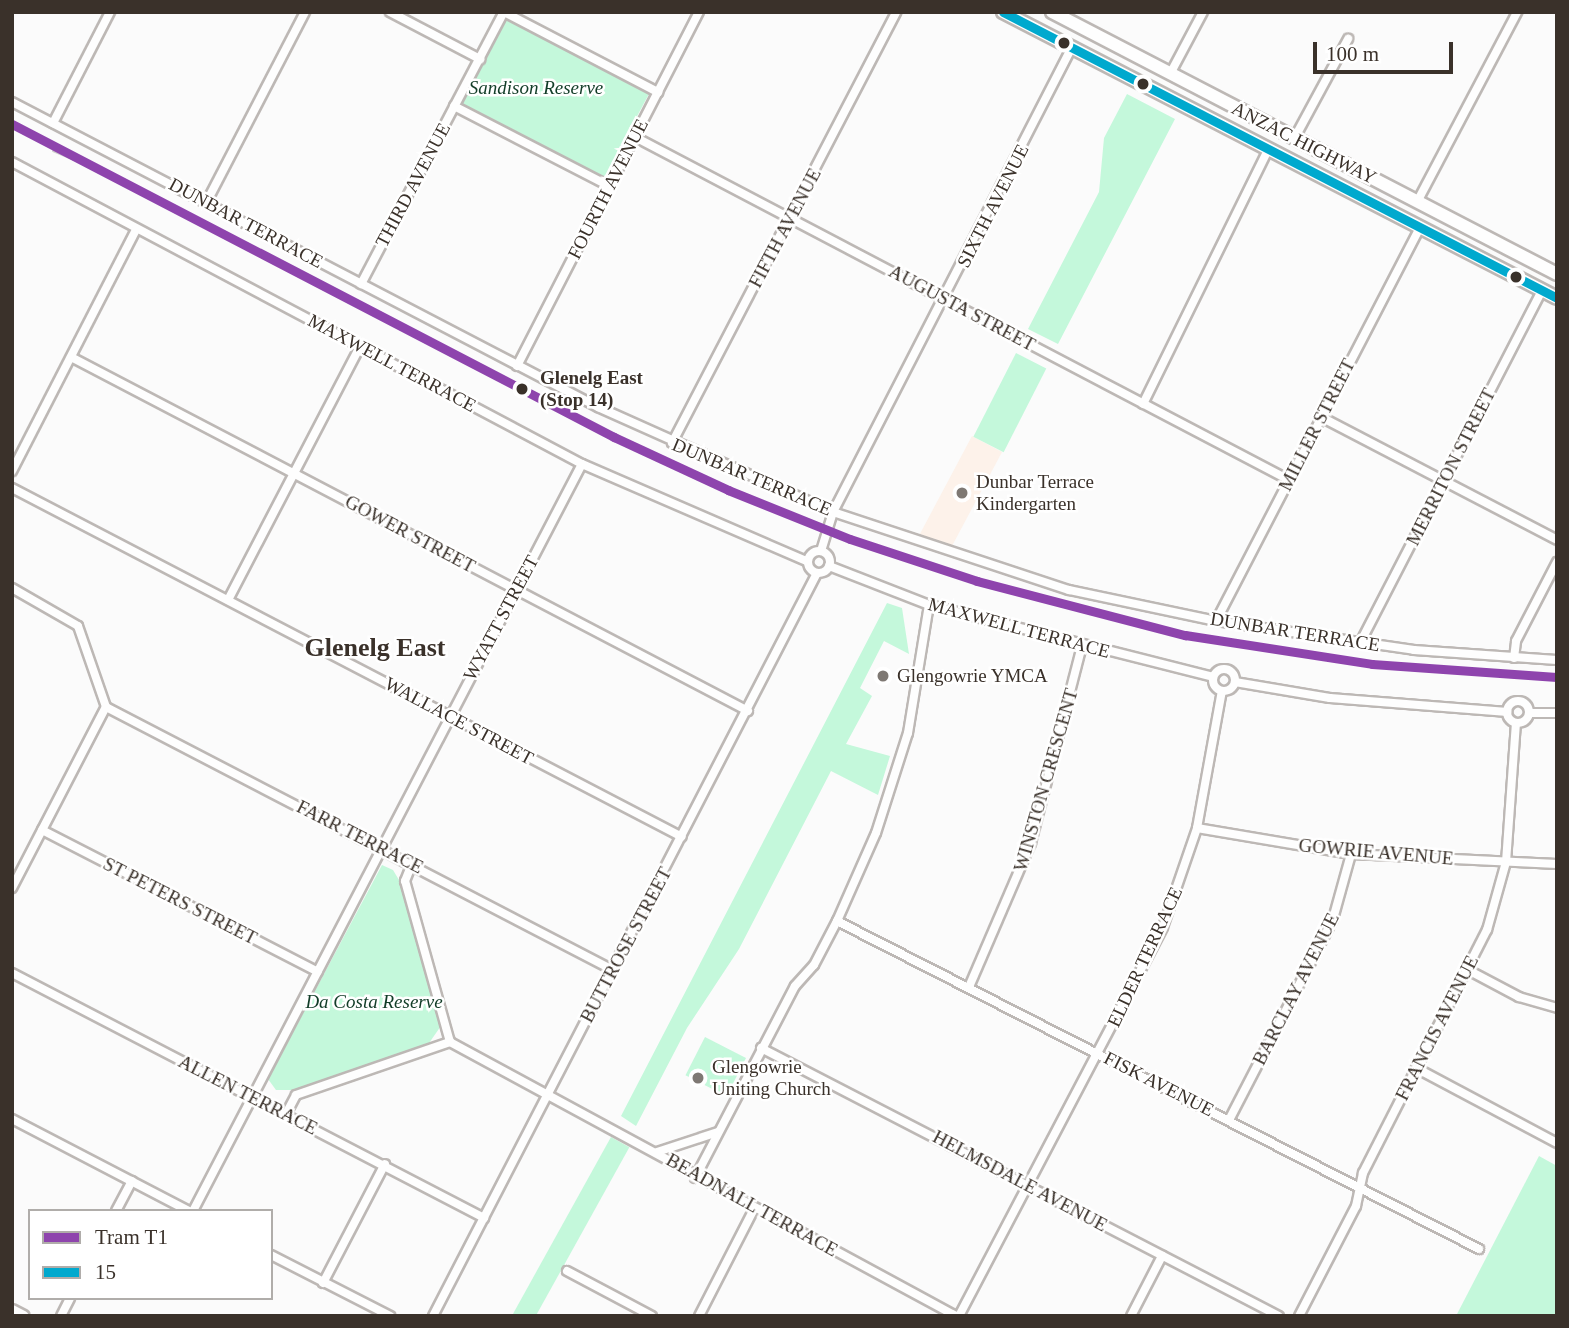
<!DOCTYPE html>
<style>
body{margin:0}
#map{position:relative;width:1569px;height:1328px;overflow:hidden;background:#fbfbfb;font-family:Georgia,serif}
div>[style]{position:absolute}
.built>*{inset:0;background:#fdf2ea;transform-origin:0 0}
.green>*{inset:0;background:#c4f8db;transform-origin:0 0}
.roads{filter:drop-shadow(2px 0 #bdb8b5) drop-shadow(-2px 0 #bdb8b5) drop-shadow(0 2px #bdb8b5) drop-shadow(0 -2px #bdb8b5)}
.minor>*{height:8px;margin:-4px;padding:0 4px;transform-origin:4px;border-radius:4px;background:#fefefe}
.minor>.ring{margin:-4px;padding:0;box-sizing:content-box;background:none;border:8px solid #fefefe;border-radius:50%}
.tertiary>*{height:10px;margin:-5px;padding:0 5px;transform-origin:5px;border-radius:5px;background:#fefefe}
.trunk>*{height:12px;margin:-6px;padding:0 6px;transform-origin:6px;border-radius:6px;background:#fefefe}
.tram>*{height:2px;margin:-1px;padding:0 1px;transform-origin:1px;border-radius:1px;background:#cecdcc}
.bus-1>*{height:9px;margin:-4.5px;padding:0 4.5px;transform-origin:4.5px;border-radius:4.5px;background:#00a9ce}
.tram-1>*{height:9px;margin:-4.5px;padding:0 4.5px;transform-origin:4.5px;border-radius:4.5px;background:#8e44ad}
.dots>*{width:19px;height:19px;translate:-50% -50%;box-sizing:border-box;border:4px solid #fff;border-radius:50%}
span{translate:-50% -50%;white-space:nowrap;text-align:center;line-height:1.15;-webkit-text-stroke:5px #fff;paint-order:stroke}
.park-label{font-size:19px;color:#123d28;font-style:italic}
.street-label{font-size:19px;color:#3a312a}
.stop-label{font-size:19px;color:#3a312a;font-weight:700}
.left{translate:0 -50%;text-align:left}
.poi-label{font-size:19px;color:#3a312a}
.district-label{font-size:26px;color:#3a312a;font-weight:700}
.frame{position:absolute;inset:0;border:14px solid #3a312a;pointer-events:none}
.legend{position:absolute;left:28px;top:1209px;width:245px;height:91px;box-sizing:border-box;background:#fff;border:2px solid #b0adaa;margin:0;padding:9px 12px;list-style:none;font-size:21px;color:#3a312a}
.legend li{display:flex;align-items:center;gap:14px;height:35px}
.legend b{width:35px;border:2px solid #b0adaa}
.scale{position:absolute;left:1313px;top:42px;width:140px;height:32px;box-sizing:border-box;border:4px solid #3a312a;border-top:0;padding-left:9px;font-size:21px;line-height:24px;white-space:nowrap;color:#3a312a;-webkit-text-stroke:5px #fff;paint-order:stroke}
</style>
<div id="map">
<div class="built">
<i style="left:972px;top:436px;width:34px;height:111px;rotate:28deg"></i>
</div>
<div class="green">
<i style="left:507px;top:18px;width:161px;height:98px;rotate:28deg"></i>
<i style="clip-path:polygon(1127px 94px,1175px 119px,1058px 344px,1028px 329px,1099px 192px,1104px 138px)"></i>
<i style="left:1016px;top:353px;width:34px;height:94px;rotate:27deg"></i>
<i style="clip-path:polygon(887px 603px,902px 608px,909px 654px,884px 641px,860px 688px,872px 696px,846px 744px,890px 756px,878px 795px,831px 771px,739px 949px,687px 1028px,636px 1126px,621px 1116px)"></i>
<i style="clip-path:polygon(382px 865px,393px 870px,399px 880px,443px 1023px,427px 1046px,294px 1090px,276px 1090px,268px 1079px)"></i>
<i style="left:705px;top:1037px;width:46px;height:43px;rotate:27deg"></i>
<i style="left:611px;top:1137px;width:21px;height:202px;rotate:29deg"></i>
<i style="clip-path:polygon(1539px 1156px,1557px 1166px,1557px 1316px,1456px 1316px)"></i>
</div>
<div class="roads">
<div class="minor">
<i style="left:390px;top:12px;width:102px;rotate:27.6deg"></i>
<i style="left:1170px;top:74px;width:70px;rotate:-62deg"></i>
<i style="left:12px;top:102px;width:661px;rotate:27.5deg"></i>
<i style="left:598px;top:407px;width:257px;rotate:24.1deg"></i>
<i style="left:833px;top:512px;width:249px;rotate:18.3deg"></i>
<i style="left:1069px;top:590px;width:150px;rotate:11.9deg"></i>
<i style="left:1216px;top:621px;width:200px;rotate:8.3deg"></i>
<i style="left:1414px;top:650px;width:143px;rotate:4deg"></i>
<i style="left:454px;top:106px;width:174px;rotate:27.3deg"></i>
<i style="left:53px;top:123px;width:125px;rotate:-62.8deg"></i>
<i style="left:635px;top:137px;width:738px;rotate:27.68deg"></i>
<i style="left:1294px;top:139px;width:114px;rotate:-61.6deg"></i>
<i style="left:12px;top:162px;width:645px;rotate:27.92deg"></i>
<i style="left:582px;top:464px;width:246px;rotate:23.4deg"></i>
<i style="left:1417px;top:202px;width:215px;rotate:-62.2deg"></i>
<i style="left:206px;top:203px;width:215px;rotate:-62.6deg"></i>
<i style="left:361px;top:284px;width:307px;rotate:-62.3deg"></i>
<i style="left:504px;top:12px;width:174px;rotate:27.5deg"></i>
<i style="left:71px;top:357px;width:764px;rotate:27.6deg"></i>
<i style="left:517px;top:366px;width:398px;rotate:-62.8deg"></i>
<i style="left:1143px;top:404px;width:283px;rotate:-63.8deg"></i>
<i style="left:1321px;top:417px;width:266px;rotate:27.5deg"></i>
<i style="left:672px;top:443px;width:486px;rotate:-62.5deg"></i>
<i style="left:12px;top:471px;width:271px;rotate:-62.8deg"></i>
<i style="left:12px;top:488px;width:755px;rotate:27.51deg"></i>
<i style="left:821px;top:551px;width:41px;rotate:-72.9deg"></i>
<i style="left:833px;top:512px;width:523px;rotate:-62.8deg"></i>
<i class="ring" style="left:808px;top:551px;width:14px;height:14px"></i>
<i style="left:829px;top:566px;width:107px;rotate:21.3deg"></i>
<i style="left:929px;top:605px;width:293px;rotate:14.2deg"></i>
<i style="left:12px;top:588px;width:76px;rotate:29.9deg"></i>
<i style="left:78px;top:626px;width:86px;rotate:70.9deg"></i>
<i style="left:106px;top:707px;width:571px;rotate:27.42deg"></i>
<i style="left:228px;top:600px;width:286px;rotate:-62.5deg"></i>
<i style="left:1216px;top:621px;width:441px;rotate:-62.6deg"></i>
<i style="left:1360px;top:643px;width:397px;rotate:-62.7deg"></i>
<i style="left:1514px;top:658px;width:17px;rotate:-83deg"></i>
<i style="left:1516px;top:641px;width:89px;rotate:-62.6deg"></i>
<i class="ring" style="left:1213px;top:669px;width:14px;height:14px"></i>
<i style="left:1235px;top:682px;width:96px;rotate:9.6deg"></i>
<i style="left:1330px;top:698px;width:178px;rotate:4.5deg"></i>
<i class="ring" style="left:1507px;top:701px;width:14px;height:14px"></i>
<i style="left:1529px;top:713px;width:28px"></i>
<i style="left:1197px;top:828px;width:156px;rotate:9.6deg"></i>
<i style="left:1351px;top:854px;width:206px;rotate:2.8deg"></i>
<i style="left:42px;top:830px;width:310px;rotate:27.2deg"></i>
<i style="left:12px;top:888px;width:204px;rotate:-62.6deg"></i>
<i style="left:837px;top:921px;width:721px;rotate:27.06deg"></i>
<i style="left:1468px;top:970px;width:58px;rotate:27.9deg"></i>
<i style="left:1519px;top:997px;width:40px;rotate:16deg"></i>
<i style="left:12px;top:973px;width:532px;rotate:27.43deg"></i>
<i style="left:969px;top:987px;width:157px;rotate:-66.7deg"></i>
<i style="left:1031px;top:843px;width:203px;rotate:-75.5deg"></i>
<i style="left:450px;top:1042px;width:575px;rotate:28.44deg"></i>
<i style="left:761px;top:1048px;width:583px;rotate:27.36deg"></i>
<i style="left:1416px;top:1068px;width:160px;rotate:28deg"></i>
<i style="left:286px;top:1114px;width:21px;rotate:-62deg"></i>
<i style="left:296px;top:1095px;width:163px;rotate:-19deg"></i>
<i style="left:450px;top:1042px;width:167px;rotate:-105.6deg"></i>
<i style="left:405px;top:881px;width:18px;rotate:-68deg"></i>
<i style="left:12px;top:1119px;width:199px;rotate:27.5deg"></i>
<i style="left:1229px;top:1120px;width:226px;rotate:-62.6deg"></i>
<i style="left:1333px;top:919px;width:67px;rotate:-74.5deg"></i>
<i style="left:657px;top:1152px;width:64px;rotate:-18.2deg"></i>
<i style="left:695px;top:1178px;width:216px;rotate:-62.5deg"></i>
<i style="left:795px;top:986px;width:28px;rotate:-48deg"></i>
<i style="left:814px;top:965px;width:50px;rotate:-62.4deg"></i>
<i style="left:837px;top:921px;width:96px;rotate:-66.1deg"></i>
<i style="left:876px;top:833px;width:105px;rotate:-72.3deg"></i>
<i style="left:908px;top:733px;width:130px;rotate:-80.7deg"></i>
<i style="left:116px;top:1211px;width:34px;rotate:-62deg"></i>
<i style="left:193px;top:1211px;width:842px;rotate:-62.49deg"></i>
<i style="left:271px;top:1255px;width:134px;rotate:27.1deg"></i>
<i style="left:567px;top:1271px;width:96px;rotate:27.9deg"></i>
<i style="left:323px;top:1283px;width:134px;rotate:-62.5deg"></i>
<i style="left:61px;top:1316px;width:20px;rotate:-63deg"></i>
<i style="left:433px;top:1316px;width:836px;rotate:-62.67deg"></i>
<i style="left:699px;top:1316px;width:120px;rotate:-62.8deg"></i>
<i style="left:959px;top:1316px;width:439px;rotate:-62.3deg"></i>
<i style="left:1163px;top:927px;width:105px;rotate:-71deg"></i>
<i style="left:1197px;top:828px;width:139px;rotate:-79.7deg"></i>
<i style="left:1131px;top:1316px;width:68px;rotate:-62.7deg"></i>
<i style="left:1299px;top:1316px;width:124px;rotate:-62.6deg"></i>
<i style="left:1356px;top:1206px;width:34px;rotate:-78deg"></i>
<i style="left:1363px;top:1173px;width:273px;rotate:-63deg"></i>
<i style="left:1487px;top:930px;width:71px;rotate:-74.4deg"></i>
<i style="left:1506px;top:862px;width:139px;rotate:-85.9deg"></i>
</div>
<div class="tertiary">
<i style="left:12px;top:1310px;width:13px;rotate:27deg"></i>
</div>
<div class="trunk">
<i style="left:1003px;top:12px;width:623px;rotate:27.3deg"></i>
<i style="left:1052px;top:12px;width:569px;rotate:27.42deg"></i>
</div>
</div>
<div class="tram">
<i style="left:53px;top:151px;width:67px;rotate:22.8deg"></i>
</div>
<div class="bus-1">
<i style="left:1003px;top:12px;width:623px;rotate:27.3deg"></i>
</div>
<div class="tram-1">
<i style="left:12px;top:124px;width:679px;rotate:27.47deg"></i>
<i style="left:614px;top:437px;width:126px;rotate:24.9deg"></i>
<i style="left:728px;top:490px;width:131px;rotate:21.9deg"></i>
<i style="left:850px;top:539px;width:134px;rotate:18.3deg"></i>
<i style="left:977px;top:581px;width:215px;rotate:14.6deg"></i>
<i style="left:1185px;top:635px;width:189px;rotate:8.8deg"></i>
<i style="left:1372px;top:664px;width:185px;rotate:4deg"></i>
</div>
<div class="dots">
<i style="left:1064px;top:43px;background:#3a312a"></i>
<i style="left:1143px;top:84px;background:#3a312a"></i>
<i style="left:1516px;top:277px;background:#3a312a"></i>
<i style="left:522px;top:389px;background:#3a312a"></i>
<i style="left:962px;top:493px;background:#7e7873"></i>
<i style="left:883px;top:676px;background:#7e7873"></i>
<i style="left:698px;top:1078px;background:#7e7873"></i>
</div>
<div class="park-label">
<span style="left:536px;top:88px">Sandison Reserve</span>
<span style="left:374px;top:1002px">Da Costa Reserve</span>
</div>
<div class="street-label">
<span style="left:1304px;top:143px;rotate:27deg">ANZAC HIGHWAY</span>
<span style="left:413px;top:185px;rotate:-62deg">THIRD AVENUE</span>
<span style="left:608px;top:189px;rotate:-63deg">FOURTH AVENUE</span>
<span style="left:993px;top:206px;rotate:-63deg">SIXTH AVENUE</span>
<span style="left:246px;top:223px;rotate:28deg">DUNBAR TERRACE</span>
<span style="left:785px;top:228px;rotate:-62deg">FIFTH AVENUE</span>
<span style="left:962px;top:308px;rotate:28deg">AUGUSTA STREET</span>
<span style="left:392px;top:363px;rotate:28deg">MAXWELL TERRACE</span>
<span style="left:1317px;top:425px;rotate:-63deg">MILLER STREET</span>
<span style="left:1451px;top:467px;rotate:-63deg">MERRITON STREET</span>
<span style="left:752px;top:477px;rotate:23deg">DUNBAR TERRACE</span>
<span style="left:410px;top:534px;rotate:28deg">GOWER STREET</span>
<span style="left:501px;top:618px;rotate:-62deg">WYATT STREET</span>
<span style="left:1019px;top:628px;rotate:15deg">MAXWELL TERRACE</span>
<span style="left:1295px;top:632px;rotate:9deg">DUNBAR TERRACE</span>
<span style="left:459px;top:721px;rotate:28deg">WALLACE STREET</span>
<span style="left:1046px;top:780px;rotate:-74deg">WINSTON CRESCENT</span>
<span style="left:360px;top:837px;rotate:27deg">FARR TERRACE</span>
<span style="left:1376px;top:852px;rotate:5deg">GOWRIE AVENUE</span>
<span style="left:180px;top:901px;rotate:27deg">ST PETERS STREET</span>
<span style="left:626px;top:945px;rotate:-62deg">BUTTROSE STREET</span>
<span style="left:1145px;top:957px;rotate:-65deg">ELDER TERRACE</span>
<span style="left:1296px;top:989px;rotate:-63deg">BARCLAY AVENUE</span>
<span style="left:1437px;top:1028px;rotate:-63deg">FRANCIS AVENUE</span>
<span style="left:1159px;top:1084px;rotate:27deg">FISK AVENUE</span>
<span style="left:248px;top:1095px;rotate:27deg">ALLEN TERRACE</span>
<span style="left:1020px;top:1181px;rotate:28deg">HELMSDALE AVENUE</span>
<span style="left:752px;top:1205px;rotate:29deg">BEADNALL TERRACE</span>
</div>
<div class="stop-label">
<span class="left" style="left:540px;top:389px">Glenelg East<br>(Stop 14)</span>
</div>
<div class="poi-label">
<span class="left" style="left:976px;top:493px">Dunbar Terrace<br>Kindergarten</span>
<span class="left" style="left:897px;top:676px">Glengowrie YMCA</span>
<span class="left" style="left:712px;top:1078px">Glengowrie<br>Uniting Church</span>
</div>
<div class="district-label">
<span style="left:375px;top:648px">Glenelg East</span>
</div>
<div class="frame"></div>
<ul class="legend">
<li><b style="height:9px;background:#8e44ad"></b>Tram T1</li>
<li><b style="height:9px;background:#00a9ce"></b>15</li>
</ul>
<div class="scale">100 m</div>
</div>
